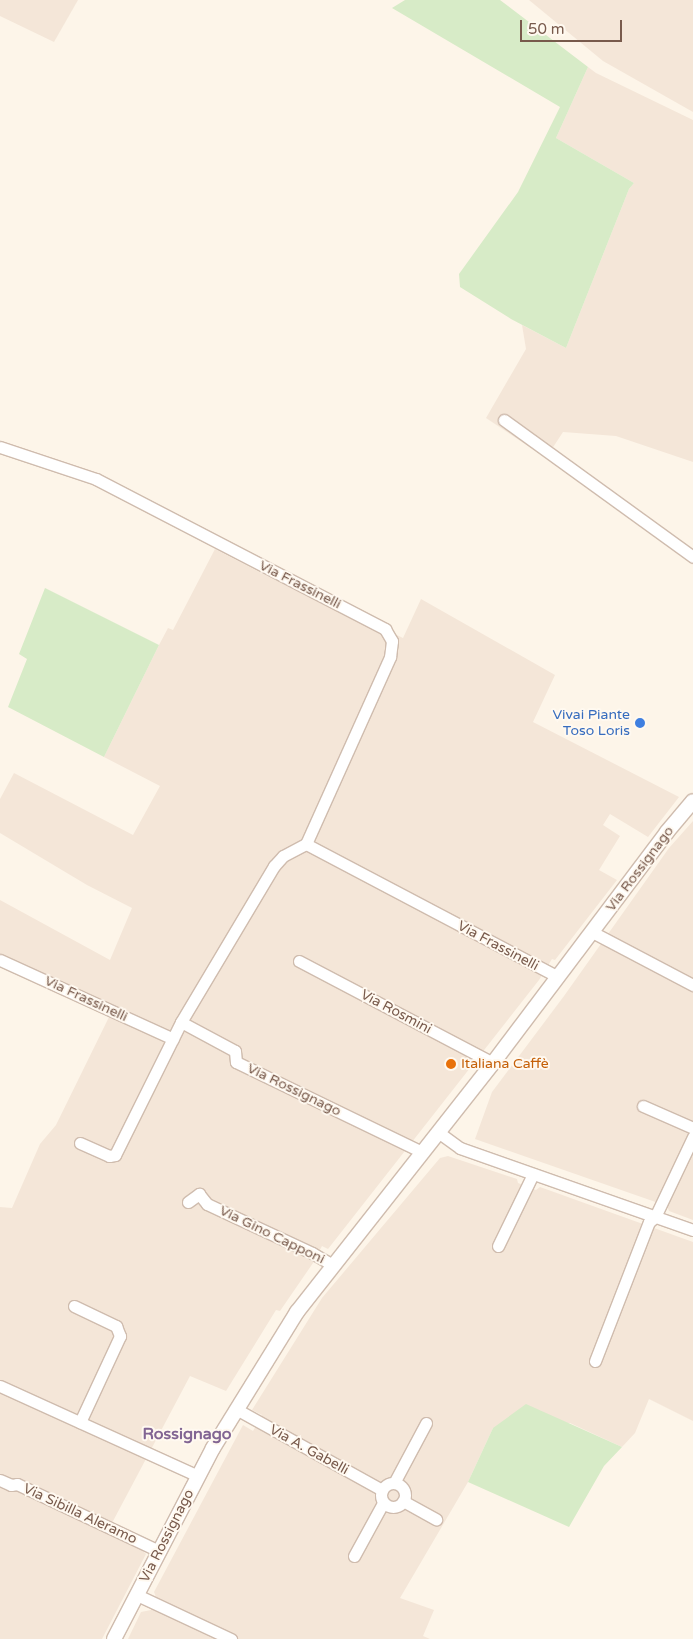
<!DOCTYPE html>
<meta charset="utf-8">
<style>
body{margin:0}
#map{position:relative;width:693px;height:1639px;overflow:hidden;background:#fdf5e9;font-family:"Varela Round",sans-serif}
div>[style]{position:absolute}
.residential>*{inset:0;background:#f4e6d8}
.green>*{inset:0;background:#d7ebc7}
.roads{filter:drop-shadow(1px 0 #cfbcae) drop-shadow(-1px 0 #cfbcae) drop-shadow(0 1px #cfbcae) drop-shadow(0 -1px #cfbcae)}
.minor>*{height:11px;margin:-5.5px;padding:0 5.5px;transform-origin:5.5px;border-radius:5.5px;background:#fff}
.minor>.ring{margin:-5.5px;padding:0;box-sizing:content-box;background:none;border:11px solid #fff;border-radius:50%}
.tertiary>*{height:14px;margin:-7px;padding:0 7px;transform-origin:7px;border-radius:7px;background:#fff}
.dots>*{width:14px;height:14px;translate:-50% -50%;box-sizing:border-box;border:2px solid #fff9f0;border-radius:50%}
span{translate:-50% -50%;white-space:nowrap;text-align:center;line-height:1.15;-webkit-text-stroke:4px #fff9f0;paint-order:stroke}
.street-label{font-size:14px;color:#785a4c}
.shop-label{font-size:14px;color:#366cbe}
.right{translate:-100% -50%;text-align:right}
.food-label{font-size:14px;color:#c56008}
.left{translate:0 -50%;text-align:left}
.quarter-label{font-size:16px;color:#826593;font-weight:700}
.scale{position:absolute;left:520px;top:20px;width:102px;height:22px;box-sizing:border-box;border:2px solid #785a4c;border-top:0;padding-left:6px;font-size:15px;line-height:18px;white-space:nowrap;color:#785a4c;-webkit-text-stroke:4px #fff9f0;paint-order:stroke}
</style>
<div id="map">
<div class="residential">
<i style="clip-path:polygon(0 0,78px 0,54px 42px,0 16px)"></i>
<i style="clip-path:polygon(529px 0,693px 0,693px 112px,603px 61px)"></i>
<i style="clip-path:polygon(588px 67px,596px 73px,693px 120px,693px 462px,616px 436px,563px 432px,546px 458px,486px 418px,526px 349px,522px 325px,566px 348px,629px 189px,634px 183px,556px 138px)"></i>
<i style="clip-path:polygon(215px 549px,277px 581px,279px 577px,403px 638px,421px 599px,555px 675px,533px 722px,679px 797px,648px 837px,610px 814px,603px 825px,620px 836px,599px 870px,617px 880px,555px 960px,552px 959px,539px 980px,328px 1249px,322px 1246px,313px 1263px,280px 1311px,276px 1310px,226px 1391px,190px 1376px,112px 1523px,146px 1554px,102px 1639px,0 1639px,0 1207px,12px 1208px,40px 1144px,56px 1125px,110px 1015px,0 964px,0 900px,110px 960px,132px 908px,87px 885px,0 833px,0 799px,14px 773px,133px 835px,160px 786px,104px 757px,159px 645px,168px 628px,173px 630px)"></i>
<i style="clip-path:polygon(693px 821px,693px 1220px,669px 1211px,667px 1206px,475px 1139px,492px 1092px,564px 996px,669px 848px)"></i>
<i style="clip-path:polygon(448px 1156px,517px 1179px,518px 1183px,536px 1190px,540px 1187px,693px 1242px,693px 1421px,649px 1399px,635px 1433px,622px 1447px,570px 1423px,493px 1428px,468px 1482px,400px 1598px,434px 1610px,423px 1636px,430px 1639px,128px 1639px,141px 1612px,151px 1610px,156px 1597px,154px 1592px,243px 1425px,253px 1431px,262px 1415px,252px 1410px,322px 1298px,440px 1158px)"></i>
</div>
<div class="green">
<i style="clip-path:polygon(405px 0,500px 0,588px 67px,556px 138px,634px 183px,629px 189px,566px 348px,511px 319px,460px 287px,459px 274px,518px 192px,560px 107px,392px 8px)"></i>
<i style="clip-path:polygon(45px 588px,159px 645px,104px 757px,8px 707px,27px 659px,19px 654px)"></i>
<i style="clip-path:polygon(526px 1404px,622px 1447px,604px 1466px,569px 1527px,468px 1482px,493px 1428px)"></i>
</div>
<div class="roads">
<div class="minor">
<i style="left:504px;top:420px;width:233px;rotate:35.9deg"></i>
<i style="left:0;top:447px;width:101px;rotate:18.4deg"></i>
<i style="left:96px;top:479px;width:326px;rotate:27.4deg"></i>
<i style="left:385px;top:629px;width:14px;rotate:60deg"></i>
<i style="left:392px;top:641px;width:16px;rotate:97deg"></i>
<i style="left:390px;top:657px;width:205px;rotate:114.2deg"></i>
<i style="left:306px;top:844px;width:285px;rotate:27.8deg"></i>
<i style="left:592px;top:932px;width:114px;rotate:27.7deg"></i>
<i style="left:0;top:960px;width:190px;rotate:24.5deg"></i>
<i style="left:299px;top:961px;width:219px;rotate:27.7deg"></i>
<i style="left:181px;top:1022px;width:182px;rotate:-59.2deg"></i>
<i style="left:274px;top:866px;width:13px;rotate:-48deg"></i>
<i style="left:283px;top:856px;width:26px;rotate:-28deg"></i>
<i style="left:643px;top:1106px;width:55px;rotate:23.7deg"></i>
<i style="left:438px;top:1132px;width:27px;rotate:36deg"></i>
<i style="left:460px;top:1148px;width:247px;rotate:19.4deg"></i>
<i style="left:80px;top:1143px;width:32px;rotate:24deg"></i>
<i style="left:109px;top:1156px;width:6px;rotate:-9deg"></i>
<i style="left:115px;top:1155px;width:148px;rotate:-63.6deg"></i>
<i style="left:181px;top:1022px;width:61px;rotate:28.2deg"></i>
<i style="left:235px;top:1051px;width:11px;rotate:85deg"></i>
<i style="left:236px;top:1062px;width:207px;rotate:25.8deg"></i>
<i style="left:188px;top:1202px;width:14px;rotate:-36deg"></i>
<i style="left:199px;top:1194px;width:13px;rotate:51deg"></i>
<i style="left:207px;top:1204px;width:116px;rotate:25deg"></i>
<i style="left:312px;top:1253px;width:24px;rotate:30deg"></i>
<i style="left:498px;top:1246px;width:80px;rotate:-64.1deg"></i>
<i style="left:74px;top:1306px;width:47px;rotate:25.5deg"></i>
<i style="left:116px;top:1326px;width:11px;rotate:68deg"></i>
<i style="left:120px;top:1336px;width:95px;rotate:114.9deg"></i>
<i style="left:595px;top:1361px;width:149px;rotate:-68.8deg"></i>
<i style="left:649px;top:1222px;width:8px;rotate:-40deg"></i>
<i style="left:655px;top:1217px;width:89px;rotate:-64.6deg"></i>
<i style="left:0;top:1386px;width:217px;rotate:24.4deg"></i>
<i style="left:236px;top:1409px;width:167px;rotate:29deg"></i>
<i style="left:0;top:1480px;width:12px;rotate:24deg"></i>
<i style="left:11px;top:1485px;width:6px;rotate:-9deg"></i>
<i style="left:17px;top:1484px;width:157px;rotate:25.3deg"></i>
<i class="ring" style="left:381px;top:1483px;width:13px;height:13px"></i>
<i style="left:394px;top:1483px;width:68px;rotate:-61.9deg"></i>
<i style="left:403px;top:1501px;width:38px;rotate:29deg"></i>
<i style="left:354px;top:1556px;width:60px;rotate:-61.3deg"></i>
<i style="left:137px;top:1595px;width:104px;rotate:25.1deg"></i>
</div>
<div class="tertiary">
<i style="left:114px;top:1639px;width:215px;rotate:-62.6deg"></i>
<i style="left:213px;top:1448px;width:160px;rotate:-58.3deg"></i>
<i style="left:297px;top:1312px;width:317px;rotate:-51.8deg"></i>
<i style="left:493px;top:1063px;width:289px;rotate:-53deg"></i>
<i style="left:667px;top:832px;width:40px;rotate:-50deg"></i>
</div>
</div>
<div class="dots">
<i style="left:640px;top:723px;background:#3f7fe0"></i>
<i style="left:451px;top:1064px;background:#e8710a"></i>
</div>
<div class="street-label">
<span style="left:300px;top:585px;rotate:27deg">Via Frassinelli</span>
<span style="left:640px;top:869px;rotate:-53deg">Via Rossignago</span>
<span style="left:498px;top:946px;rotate:28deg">Via Frassinelli</span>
<span style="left:86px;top:999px;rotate:25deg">Via Frassinelli</span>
<span style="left:396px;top:1012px;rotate:28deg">Via Rosmini</span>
<span style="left:294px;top:1090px;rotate:26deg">Via Rossignago</span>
<span style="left:272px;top:1235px;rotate:26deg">Via Gino Capponi</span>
<span style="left:309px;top:1450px;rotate:29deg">Via A. Gabelli</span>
<span style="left:80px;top:1514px;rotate:25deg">Via Sibilla Aleramo</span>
<span style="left:167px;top:1536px;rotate:-63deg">Via Rossignago</span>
</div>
<div class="shop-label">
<span class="right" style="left:630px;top:723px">Vivai Piante<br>Toso Loris</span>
</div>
<div class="food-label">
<span class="left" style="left:461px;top:1064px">Italiana Caffè</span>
</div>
<div class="quarter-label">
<span style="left:187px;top:1434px">Rossignago</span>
</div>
<div class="scale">50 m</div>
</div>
